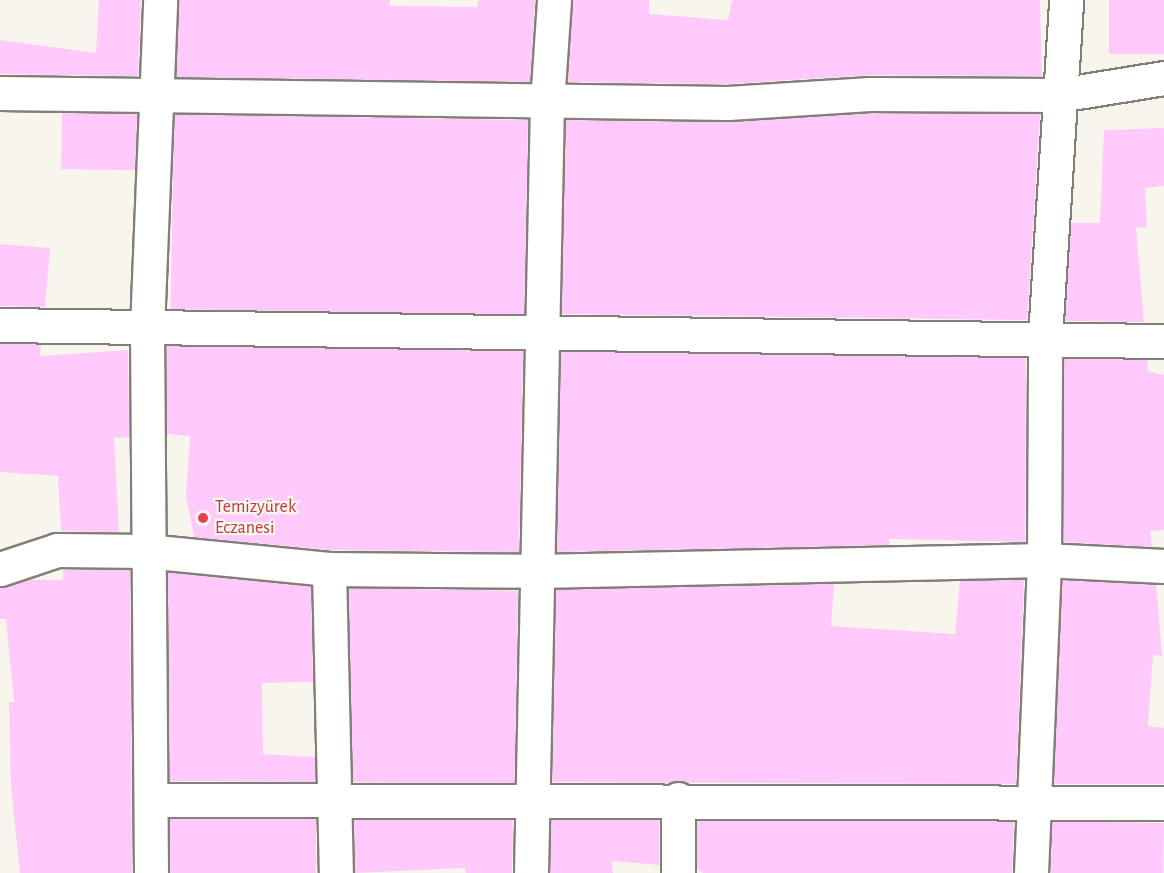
<!DOCTYPE html>
<meta charset="utf-8">
<style>
body{margin:0}
#map{position:relative;width:1164px;height:873px;overflow:hidden;background:#f8f5ed;font-family:"Alegreya Sans",sans-serif}
div>[style]{position:absolute}
.building>*{inset:0;background:#ffcafb;transform-origin:0 0}
.roads{filter:drop-shadow(2px 0 #827e78) drop-shadow(-2px 0 #827e78) drop-shadow(0 2px #827e78) drop-shadow(0 -2px #827e78)}
.minor>*{height:33px;margin:-16.5px;padding:0 16.5px;transform-origin:16.5px;border-radius:16.5px;background:#fff}
.dots>*{width:16px;height:16px;translate:-50% -50%;box-sizing:border-box;border:3px solid #f8f5ed;border-radius:50%}
span{translate:-50% -50%;white-space:nowrap;text-align:center;line-height:1.15;-webkit-text-stroke:4.5px #f8f5ed;paint-order:stroke}
.health-label{font-size:18px;color:#be3a42}
.left{translate:0 -50%;text-align:left}
</style>
<div id="map">
<div class="building">
<i style="clip-path:polygon(99px 0,141px 0,138px 76px,0 74px,0 40px,96px 53px)"></i>
<i style="clip-path:polygon(179px 0,390px 0,390px 6px,477px 7px,478px 0,535px 0,530px 82px,176px 77px)"></i>
<i style="clip-path:polygon(573px 0,649px 0,649px 14px,728px 20px,732px 0,1040px 0,1042px 76px,869px 75px,728px 84px,567px 82px)"></i>
<i style="left:1109px;top:0;width:55px;height:54px"></i>
<i style="left:62px;top:113px;width:75px;height:56px;rotate:1deg"></i>
<i style="clip-path:polygon(871px 113px,1040px 114px,1027px 320px,561px 314px,565px 120px,728px 122px)"></i>
<i style="left:174px;top:114px;width:354px;height:195px;rotate:1deg"></i>
<i style="clip-path:polygon(1164px 128px,1164px 186px,1145px 188px,1147px 227px,1136px 228px,1144px 322px,1065px 321px,1071px 223px,1100px 223px,1104px 130px)"></i>
<i style="clip-path:polygon(0 244px,50px 248px,45px 307px,0 306px)"></i>
<i style="clip-path:polygon(0 344px,41px 344px,40px 356px,128px 350px,129px 437px,114px 438px,119px 532px,61px 531px,58px 476px,0 472px)"></i>
<i style="clip-path:polygon(166px 346px,523px 351px,519px 552px,330px 550px,194px 537px,186px 496px,190px 436px,167px 434px)"></i>
<i style="clip-path:polygon(561px 351px,1026px 358px,1025px 542px,889px 539px,889px 545px,556px 552px)"></i>
<i style="clip-path:polygon(1064px 358px,1147px 360px,1148px 371px,1164px 375px,1164px 530px,1150px 531px,1152px 547px,1063px 542px)"></i>
<i style="clip-path:polygon(63px 569px,130px 570px,132px 873px,20px 873px,11px 786px,9px 702px,14px 702px,6px 619px,0 619px,0 587px,27px 580px,63px 580px)"></i>
<i style="clip-path:polygon(168px 572px,311px 586px,313px 682px,262px 683px,263px 754px,315px 757px,315px 782px,169px 781px)"></i>
<i style="clip-path:polygon(1024px 579px,1016px 784px,552px 782px,556px 589px,834px 583px,831px 626px,955px 634px,960px 581px)"></i>
<i style="clip-path:polygon(1062px 580px,1156px 584px,1162px 656px,1153px 655px,1148px 726px,1164px 728px,1164px 784px,1053px 784px)"></i>
<i style="left:348px;top:588px;width:170px;height:194px;rotate:1deg"></i>
<i style="left:169px;top:819px;width:147px;height:54px"></i>
<i style="clip-path:polygon(354px 819px,513px 820px,512px 873px,466px 873px,465px 868px,355px 873px)"></i>
<i style="clip-path:polygon(551px 820px,659px 820px,659px 865px,612px 861px,613px 873px,550px 873px)"></i>
<i style="clip-path:polygon(697px 820px,1014px 821px,1012px 873px,703px 873px,697px 869px)"></i>
<i style="left:1052px;top:821px;width:112px;height:52px;rotate:1deg"></i>
</div>
<div class="roads">
<div class="minor">
<i style="left:0;top:93px;width:728px;rotate:0.79deg"></i>
<i style="left:728px;top:103px;width:142px;rotate:-3.6deg"></i>
<i style="left:870px;top:94px;width:189px;rotate:0.3deg"></i>
<i style="left:1059px;top:95px;width:106px;rotate:-9.2deg"></i>
<i style="left:0;top:325px;width:1164px;rotate:0.79deg"></i>
<i style="left:0;top:569px;width:60px;rotate:-18.4deg"></i>
<i style="left:57px;top:550px;width:89px;rotate:0.6deg"></i>
<i style="left:146px;top:551px;width:184px;rotate:5.6deg"></i>
<i style="left:329px;top:569px;width:209px;rotate:0.5deg"></i>
<i style="left:538px;top:571px;width:506px;rotate:-1.25deg"></i>
<i style="left:1044px;top:560px;width:120px;rotate:2.9deg"></i>
<i style="left:329px;top:569px;width:304px;rotate:88.7deg"></i>
<i style="left:152px;top:800px;width:1012px;rotate:0.17deg"></i>
<i style="left:151px;top:873px;width:544px;rotate:-90.42deg"></i>
<i style="left:147px;top:329px;width:329px;rotate:-87.7deg"></i>
<i style="left:531px;top:873px;width:770px;rotate:-88.81deg"></i>
<i style="left:547px;top:103px;width:103px;rotate:-86.1deg"></i>
<i style="left:678px;top:873px;width:74px;rotate:-90deg"></i>
<i style="left:1031px;top:873px;width:313px;rotate:-87.6deg"></i>
<i style="left:1044px;top:560px;width:223px;rotate:-89.7deg"></i>
<i style="left:1045px;top:337px;width:338px;rotate:-86.4deg"></i>
</div>
</div>
<div class="dots">
<i style="left:203px;top:518px;background:#e0444e"></i>
</div>
<div class="health-label">
<span class="left" style="left:215px;top:518px">Temizyürek<br>Eczanesi</span>
</div>
</div>
